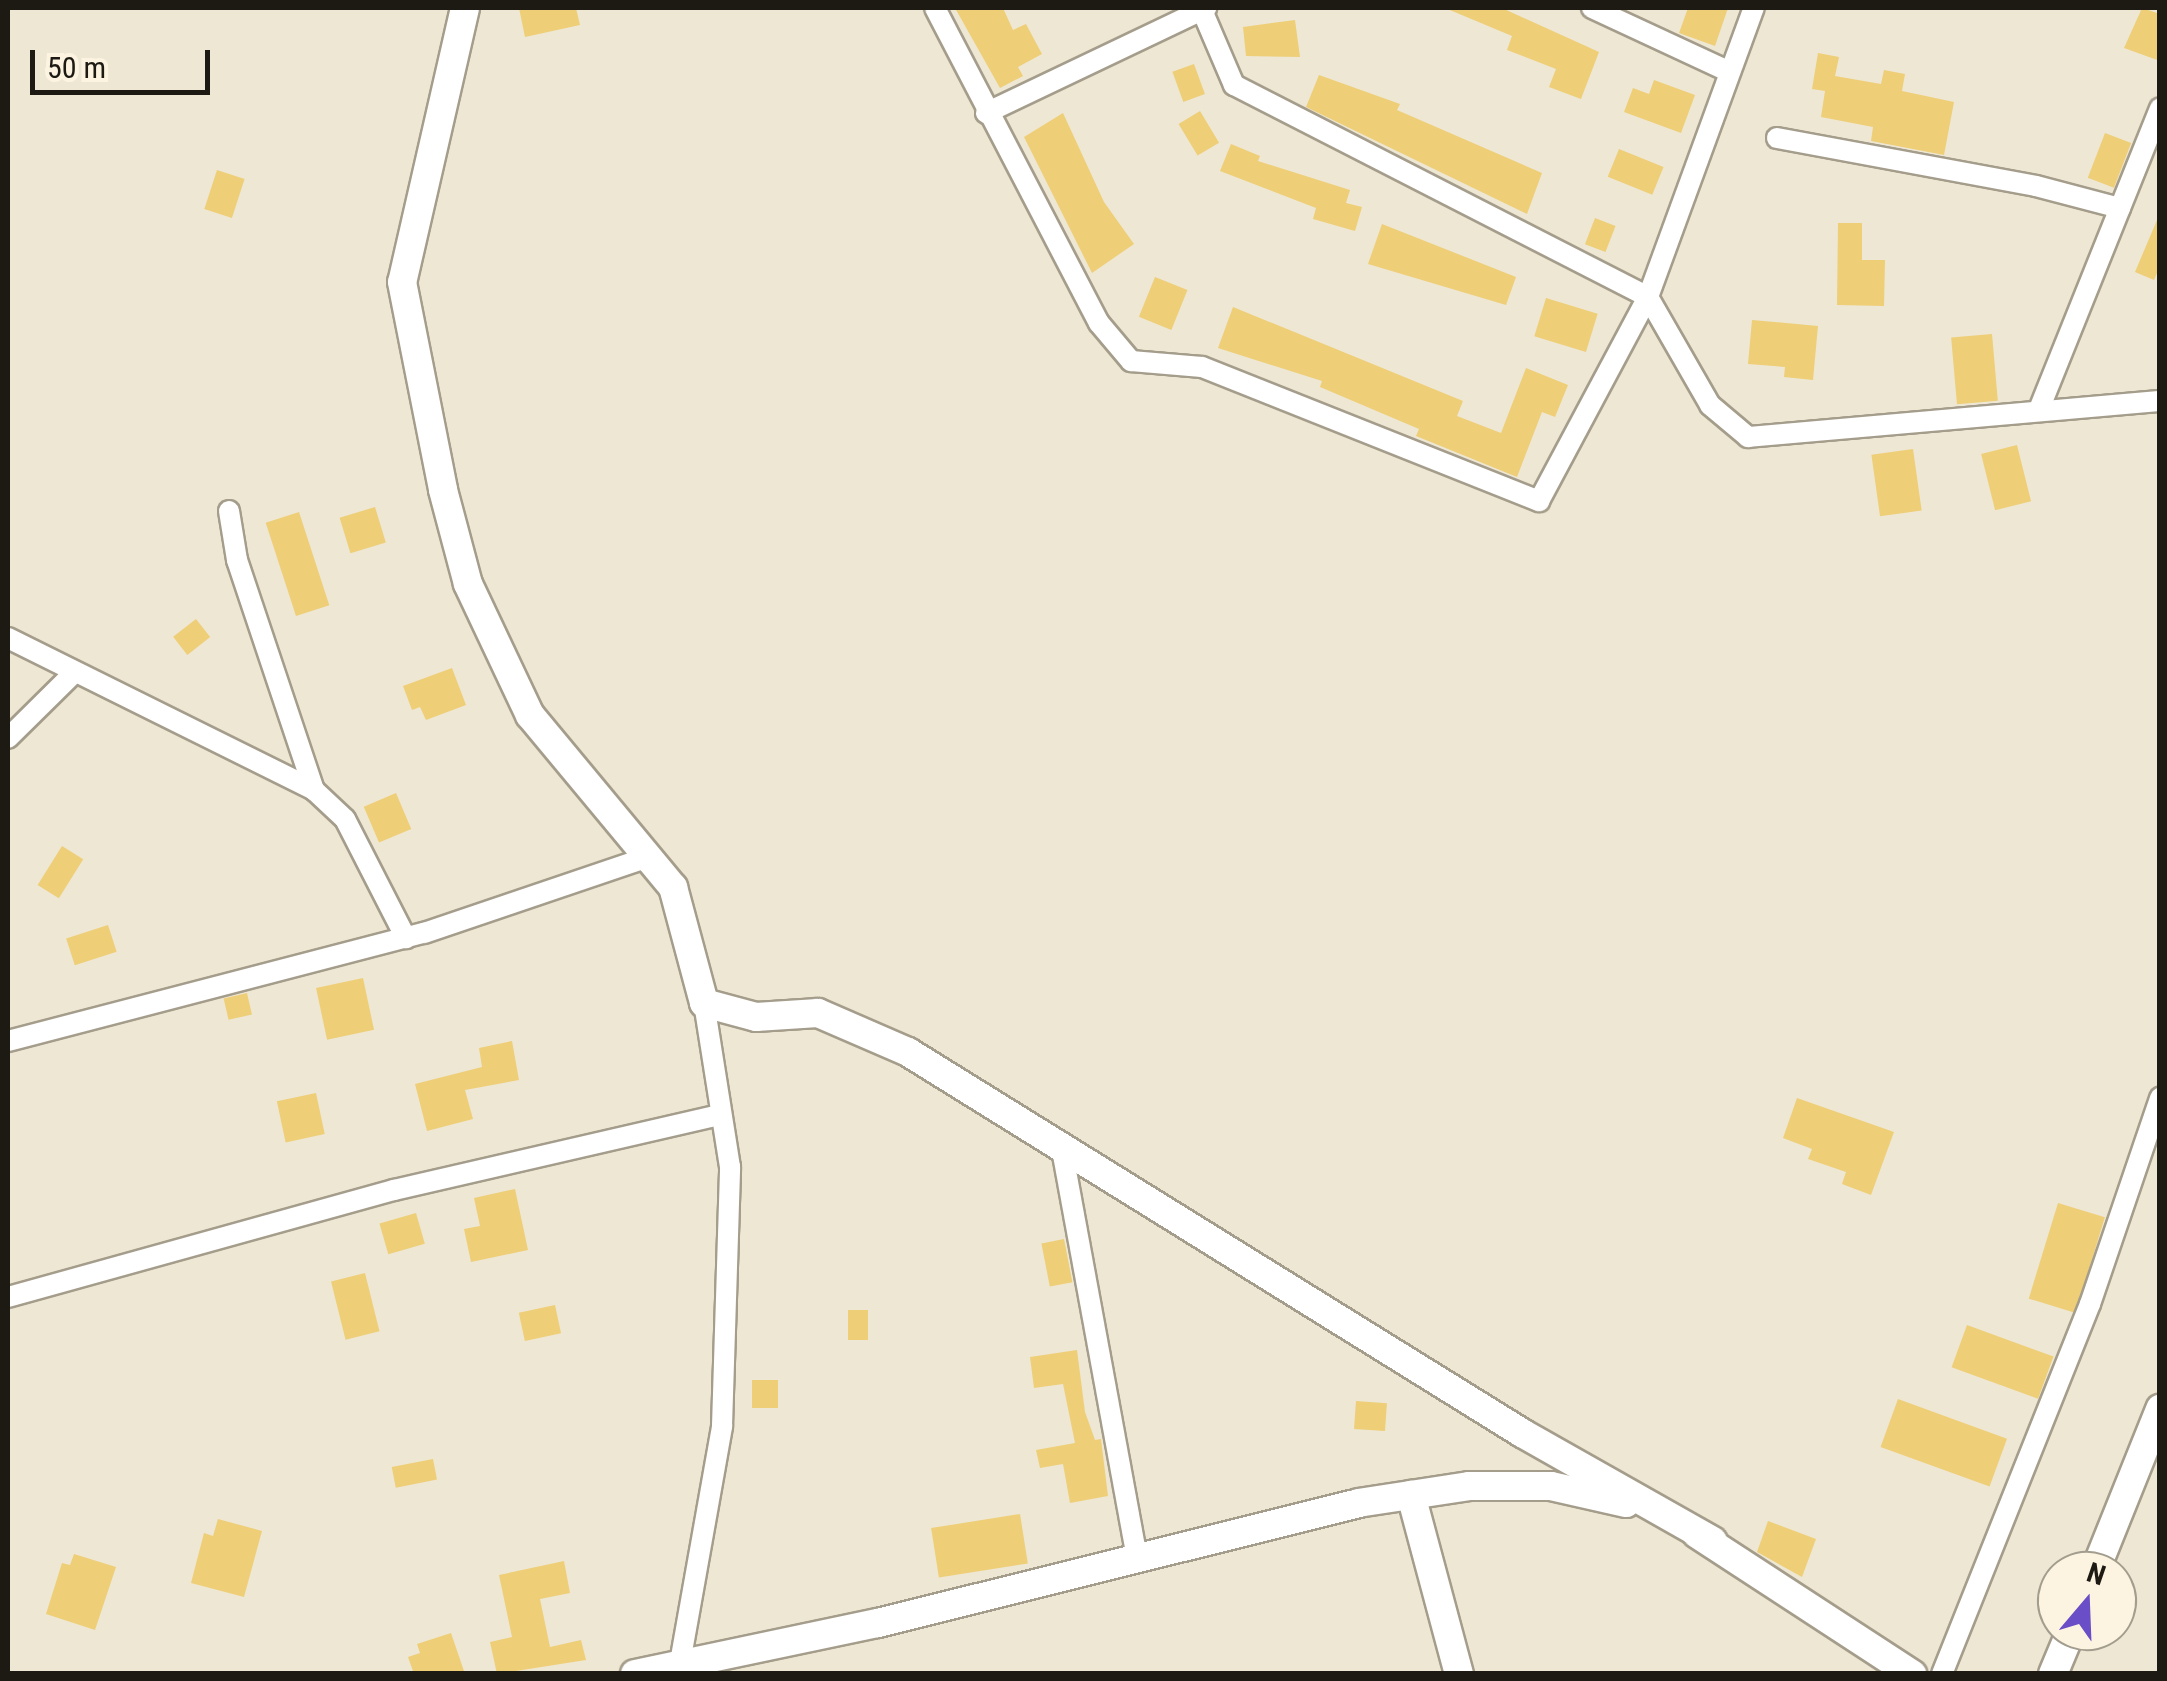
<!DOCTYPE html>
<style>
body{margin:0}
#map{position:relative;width:2167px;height:1681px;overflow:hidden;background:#eee7d3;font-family:"Roboto Condensed",sans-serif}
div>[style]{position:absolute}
.building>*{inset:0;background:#eece77;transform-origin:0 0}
.roads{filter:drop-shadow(2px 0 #a59d8b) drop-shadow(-2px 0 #a59d8b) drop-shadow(0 2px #a59d8b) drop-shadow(0 -2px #a59d8b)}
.street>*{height:20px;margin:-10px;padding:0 10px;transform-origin:10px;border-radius:10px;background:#fff}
.secondary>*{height:28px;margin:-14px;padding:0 14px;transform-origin:14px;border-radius:14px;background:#fff}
span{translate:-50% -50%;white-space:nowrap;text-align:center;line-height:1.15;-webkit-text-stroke:8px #fcf4e0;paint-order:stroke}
.frame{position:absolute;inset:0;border:10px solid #1c1a13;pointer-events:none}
.north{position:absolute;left:2037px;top:1551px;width:100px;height:100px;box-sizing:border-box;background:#fcf4e0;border:2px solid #a29d8e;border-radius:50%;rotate:19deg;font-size:28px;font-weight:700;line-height:40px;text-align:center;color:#1c1a13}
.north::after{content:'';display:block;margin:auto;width:35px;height:45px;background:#694ec7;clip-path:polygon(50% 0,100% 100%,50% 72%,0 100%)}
.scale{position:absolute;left:30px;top:50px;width:180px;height:45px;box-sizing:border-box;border:5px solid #1c1a13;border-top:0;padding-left:12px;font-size:30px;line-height:35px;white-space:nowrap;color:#1c1a13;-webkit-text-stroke:8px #fcf4e0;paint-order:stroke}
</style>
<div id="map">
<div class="building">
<i style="clip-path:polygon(519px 8px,576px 8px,580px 25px,525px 37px)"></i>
<i style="clip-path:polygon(955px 8px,1003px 8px,1013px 30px,1026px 24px,1042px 54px,1018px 67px,1023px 76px,1000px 88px)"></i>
<i style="clip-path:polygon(1445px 8px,1502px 8px,1599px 52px,1581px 99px,1549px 87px,1556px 69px,1507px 50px,1512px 36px)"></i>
<i style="clip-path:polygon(1688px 8px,1728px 8px,1715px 46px,1679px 33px)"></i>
<i style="clip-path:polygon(2142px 8px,2160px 14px,2160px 61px,2124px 48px)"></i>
<i style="clip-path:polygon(1295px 20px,1300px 57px,1246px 56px,1243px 27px)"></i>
<i style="clip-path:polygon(1818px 53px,1839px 57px,1835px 76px,1881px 84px,1884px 70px,1905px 74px,1902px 91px,1954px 102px,1944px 155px,1871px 141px,1873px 127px,1821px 117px,1825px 91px,1812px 89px)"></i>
<i style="left:1194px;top:64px;width:32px;height:23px;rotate:70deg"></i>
<i style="clip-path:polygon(1319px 75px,1400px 104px,1397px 110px,1542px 173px,1527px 214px,1306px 107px)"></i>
<i style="clip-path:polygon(1654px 80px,1695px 95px,1681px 133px,1624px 112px,1633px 88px,1649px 94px)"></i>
<i style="left:1200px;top:111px;width:37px;height:25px;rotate:59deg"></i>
<i style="clip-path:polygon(1063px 113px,1104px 202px,1134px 244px,1092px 273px,1024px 137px)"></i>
<i style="left:2105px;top:133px;width:28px;height:48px;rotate:21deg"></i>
<i style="clip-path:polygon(1231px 144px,1260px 156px,1258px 161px,1350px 190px,1346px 203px,1362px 207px,1355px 231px,1313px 219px,1316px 208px,1220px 171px)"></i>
<i style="left:1619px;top:149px;width:48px;height:30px;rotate:22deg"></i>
<i style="left:217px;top:170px;width:29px;height:41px;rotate:18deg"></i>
<i style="clip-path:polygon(2160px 213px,2160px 266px,2154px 280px,2135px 272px)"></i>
<i style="left:1595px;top:218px;width:22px;height:28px;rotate:21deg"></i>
<i style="clip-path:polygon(1838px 223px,1862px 223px,1862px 260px,1885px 260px,1884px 306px,1837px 305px)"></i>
<i style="clip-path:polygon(1382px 224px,1516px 277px,1506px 305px,1368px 264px)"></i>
<i style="left:1155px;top:277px;width:35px;height:43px;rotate:22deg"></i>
<i style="left:1546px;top:298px;width:54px;height:40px;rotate:17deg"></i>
<i style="clip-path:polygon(1233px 307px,1463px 401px,1457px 416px,1501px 433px,1526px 368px,1568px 385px,1555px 417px,1542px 412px,1517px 477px,1416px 436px,1419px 429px,1320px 387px,1322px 381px,1218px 348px)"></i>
<i style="clip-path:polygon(1752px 320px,1818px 326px,1813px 380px,1784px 377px,1785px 367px,1748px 364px)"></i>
<i style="left:1992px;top:334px;width:67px;height:41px;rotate:85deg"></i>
<i style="left:2017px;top:445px;width:58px;height:37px;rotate:76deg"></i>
<i style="left:1913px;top:449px;width:62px;height:42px;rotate:82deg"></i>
<i style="left:375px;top:507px;width:37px;height:37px;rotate:73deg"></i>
<i style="left:299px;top:512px;width:98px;height:35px;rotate:72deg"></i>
<i style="left:196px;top:619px;width:23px;height:29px;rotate:52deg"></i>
<i style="clip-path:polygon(452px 668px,466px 705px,426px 720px,420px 707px,412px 710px,403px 686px)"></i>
<i style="left:396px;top:793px;width:39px;height:35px;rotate:67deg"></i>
<i style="left:62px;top:846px;width:25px;height:46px;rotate:32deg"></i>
<i style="left:108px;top:925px;width:28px;height:44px;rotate:72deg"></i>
<i style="left:363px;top:978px;width:53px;height:48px;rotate:78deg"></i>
<i style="left:247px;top:993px;width:22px;height:24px;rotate:77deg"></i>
<i style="clip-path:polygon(512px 1041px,519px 1080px,465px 1090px,473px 1119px,427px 1131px,415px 1084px,482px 1067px,479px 1048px)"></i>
<i style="left:316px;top:1093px;width:42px;height:40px;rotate:78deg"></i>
<i style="clip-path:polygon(1797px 1098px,1894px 1132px,1871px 1195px,1842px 1184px,1846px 1172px,1808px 1159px,1812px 1149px,1783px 1138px)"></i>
<i style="clip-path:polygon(515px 1189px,528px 1250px,471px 1262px,464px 1229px,480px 1226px,474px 1198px)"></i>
<i style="left:2058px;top:1203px;width:49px;height:100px;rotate:17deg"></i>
<i style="left:416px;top:1213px;width:32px;height:38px;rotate:74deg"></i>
<i style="left:1064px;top:1239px;width:44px;height:23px;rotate:79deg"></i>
<i style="left:365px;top:1273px;width:60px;height:35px;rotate:76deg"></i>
<i style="left:555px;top:1305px;width:29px;height:37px;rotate:78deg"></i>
<i style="left:848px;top:1310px;width:20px;height:30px"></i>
<i style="left:1967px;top:1325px;width:92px;height:45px;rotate:20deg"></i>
<i style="clip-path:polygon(1077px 1350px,1085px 1412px,1095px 1440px,1101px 1439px,1108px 1496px,1070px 1503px,1063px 1464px,1040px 1468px,1036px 1450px,1075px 1443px,1063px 1384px,1034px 1388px,1030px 1357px)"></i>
<i style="left:752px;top:1380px;width:26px;height:28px"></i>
<i style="left:1898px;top:1399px;width:116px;height:51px;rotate:20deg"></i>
<i style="left:1356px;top:1401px;width:31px;height:28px;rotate:4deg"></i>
<i style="left:433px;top:1459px;width:21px;height:42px;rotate:79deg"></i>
<i style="left:1020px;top:1514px;width:50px;height:90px;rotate:81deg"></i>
<i style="clip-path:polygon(218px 1519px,262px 1531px,244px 1597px,191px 1583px,204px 1533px,213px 1536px)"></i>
<i style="clip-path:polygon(1768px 1521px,1816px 1539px,1802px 1577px,1757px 1552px)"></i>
<i style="clip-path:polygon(74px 1554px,116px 1567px,95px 1630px,46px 1614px,62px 1563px,70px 1565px)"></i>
<i style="clip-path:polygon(564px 1561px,570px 1593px,540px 1599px,550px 1647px,581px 1640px,586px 1660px,497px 1674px,490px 1642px,512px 1637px,499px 1575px)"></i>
<i style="clip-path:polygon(451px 1633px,465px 1674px,414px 1674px,408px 1657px,420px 1653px,417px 1644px)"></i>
</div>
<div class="roads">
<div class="street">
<i style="left:935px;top:8px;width:355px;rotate:62.5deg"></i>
<i style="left:1099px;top:323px;width:50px;rotate:49.9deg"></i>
<i style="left:1131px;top:361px;width:71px;rotate:4.8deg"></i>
<i style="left:1202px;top:367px;width:363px;rotate:21.7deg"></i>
<i style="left:1539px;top:501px;width:231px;rotate:-61.9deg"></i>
<i style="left:1648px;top:297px;width:308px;rotate:-69.9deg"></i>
<i style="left:1201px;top:8px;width:84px;rotate:66.8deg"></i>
<i style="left:1234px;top:85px;width:465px;rotate:27.1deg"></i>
<i style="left:1648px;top:297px;width:125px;rotate:60.1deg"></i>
<i style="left:1710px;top:405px;width:50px;rotate:40.1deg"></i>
<i style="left:1748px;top:437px;width:414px;rotate:-5deg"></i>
<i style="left:1592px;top:8px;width:150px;rotate:24.9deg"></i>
<i style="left:986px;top:113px;width:244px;rotate:-25.5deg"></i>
<i style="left:1777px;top:138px;width:263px;rotate:10.5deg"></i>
<i style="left:2036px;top:186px;width:87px;rotate:14.7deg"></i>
<i style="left:2040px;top:407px;width:322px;rotate:-68.1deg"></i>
<i style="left:229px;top:511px;width:50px;rotate:80.7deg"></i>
<i style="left:237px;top:560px;width:243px;rotate:71.5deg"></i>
<i style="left:8px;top:638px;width:342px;rotate:26.4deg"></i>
<i style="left:314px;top:790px;width:42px;rotate:43.1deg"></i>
<i style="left:345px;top:819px;width:134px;rotate:62.9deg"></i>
<i style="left:8px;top:738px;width:93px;rotate:-44.6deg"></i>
<i style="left:8px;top:1041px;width:430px;rotate:-14.6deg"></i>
<i style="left:424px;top:933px;width:237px;rotate:-18.7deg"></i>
<i style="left:1061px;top:1144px;width:421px;rotate:79.6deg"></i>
<i style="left:8px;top:1297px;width:401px;rotate:-15.5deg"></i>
<i style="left:394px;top:1190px;width:335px;rotate:-13deg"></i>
<i style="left:678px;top:1674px;width:252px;rotate:-79.9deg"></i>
<i style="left:722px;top:1426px;width:259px;rotate:-88.2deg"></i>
<i style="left:730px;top:1167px;width:166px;rotate:-99deg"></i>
<i style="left:1942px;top:1674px;width:399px;rotate:-68.2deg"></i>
<i style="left:2090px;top:1304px;width:218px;rotate:-71.2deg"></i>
</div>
<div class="secondary">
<i style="left:465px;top:8px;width:281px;rotate:102.9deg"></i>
<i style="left:402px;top:282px;width:212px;rotate:78.8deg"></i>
<i style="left:443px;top:490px;width:97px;rotate:75.1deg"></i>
<i style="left:468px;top:584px;width:145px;rotate:64.7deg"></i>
<i style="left:530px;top:715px;width:224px;rotate:50.3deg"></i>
<i style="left:673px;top:887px;width:120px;rotate:75deg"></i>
<i style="left:704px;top:1003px;width:54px;rotate:15.1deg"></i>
<i style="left:756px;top:1017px;width:62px;rotate:-3.7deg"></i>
<i style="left:818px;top:1013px;width:98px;rotate:23.4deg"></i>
<i style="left:908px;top:1052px;width:723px;rotate:31.82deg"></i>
<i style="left:1522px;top:1433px;width:219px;rotate:29.5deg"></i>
<i style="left:1411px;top:1495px;width:185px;rotate:75deg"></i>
<i style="left:1697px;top:1534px;width:257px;rotate:33.1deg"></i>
<i style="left:2095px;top:1571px;width:175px;rotate:-68.1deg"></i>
<i style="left:635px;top:1674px;width:248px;rotate:-11.9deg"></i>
<i style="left:878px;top:1623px;width:495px;rotate:-14deg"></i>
<i style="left:1358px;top:1503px;width:112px;rotate:-8.7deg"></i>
<i style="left:1469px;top:1486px;width:82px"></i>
<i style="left:1551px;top:1486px;width:77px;rotate:12.8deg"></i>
<i style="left:2053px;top:1674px;width:47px;rotate:-67.3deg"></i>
</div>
</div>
<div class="frame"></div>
<div class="north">N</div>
<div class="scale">50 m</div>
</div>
